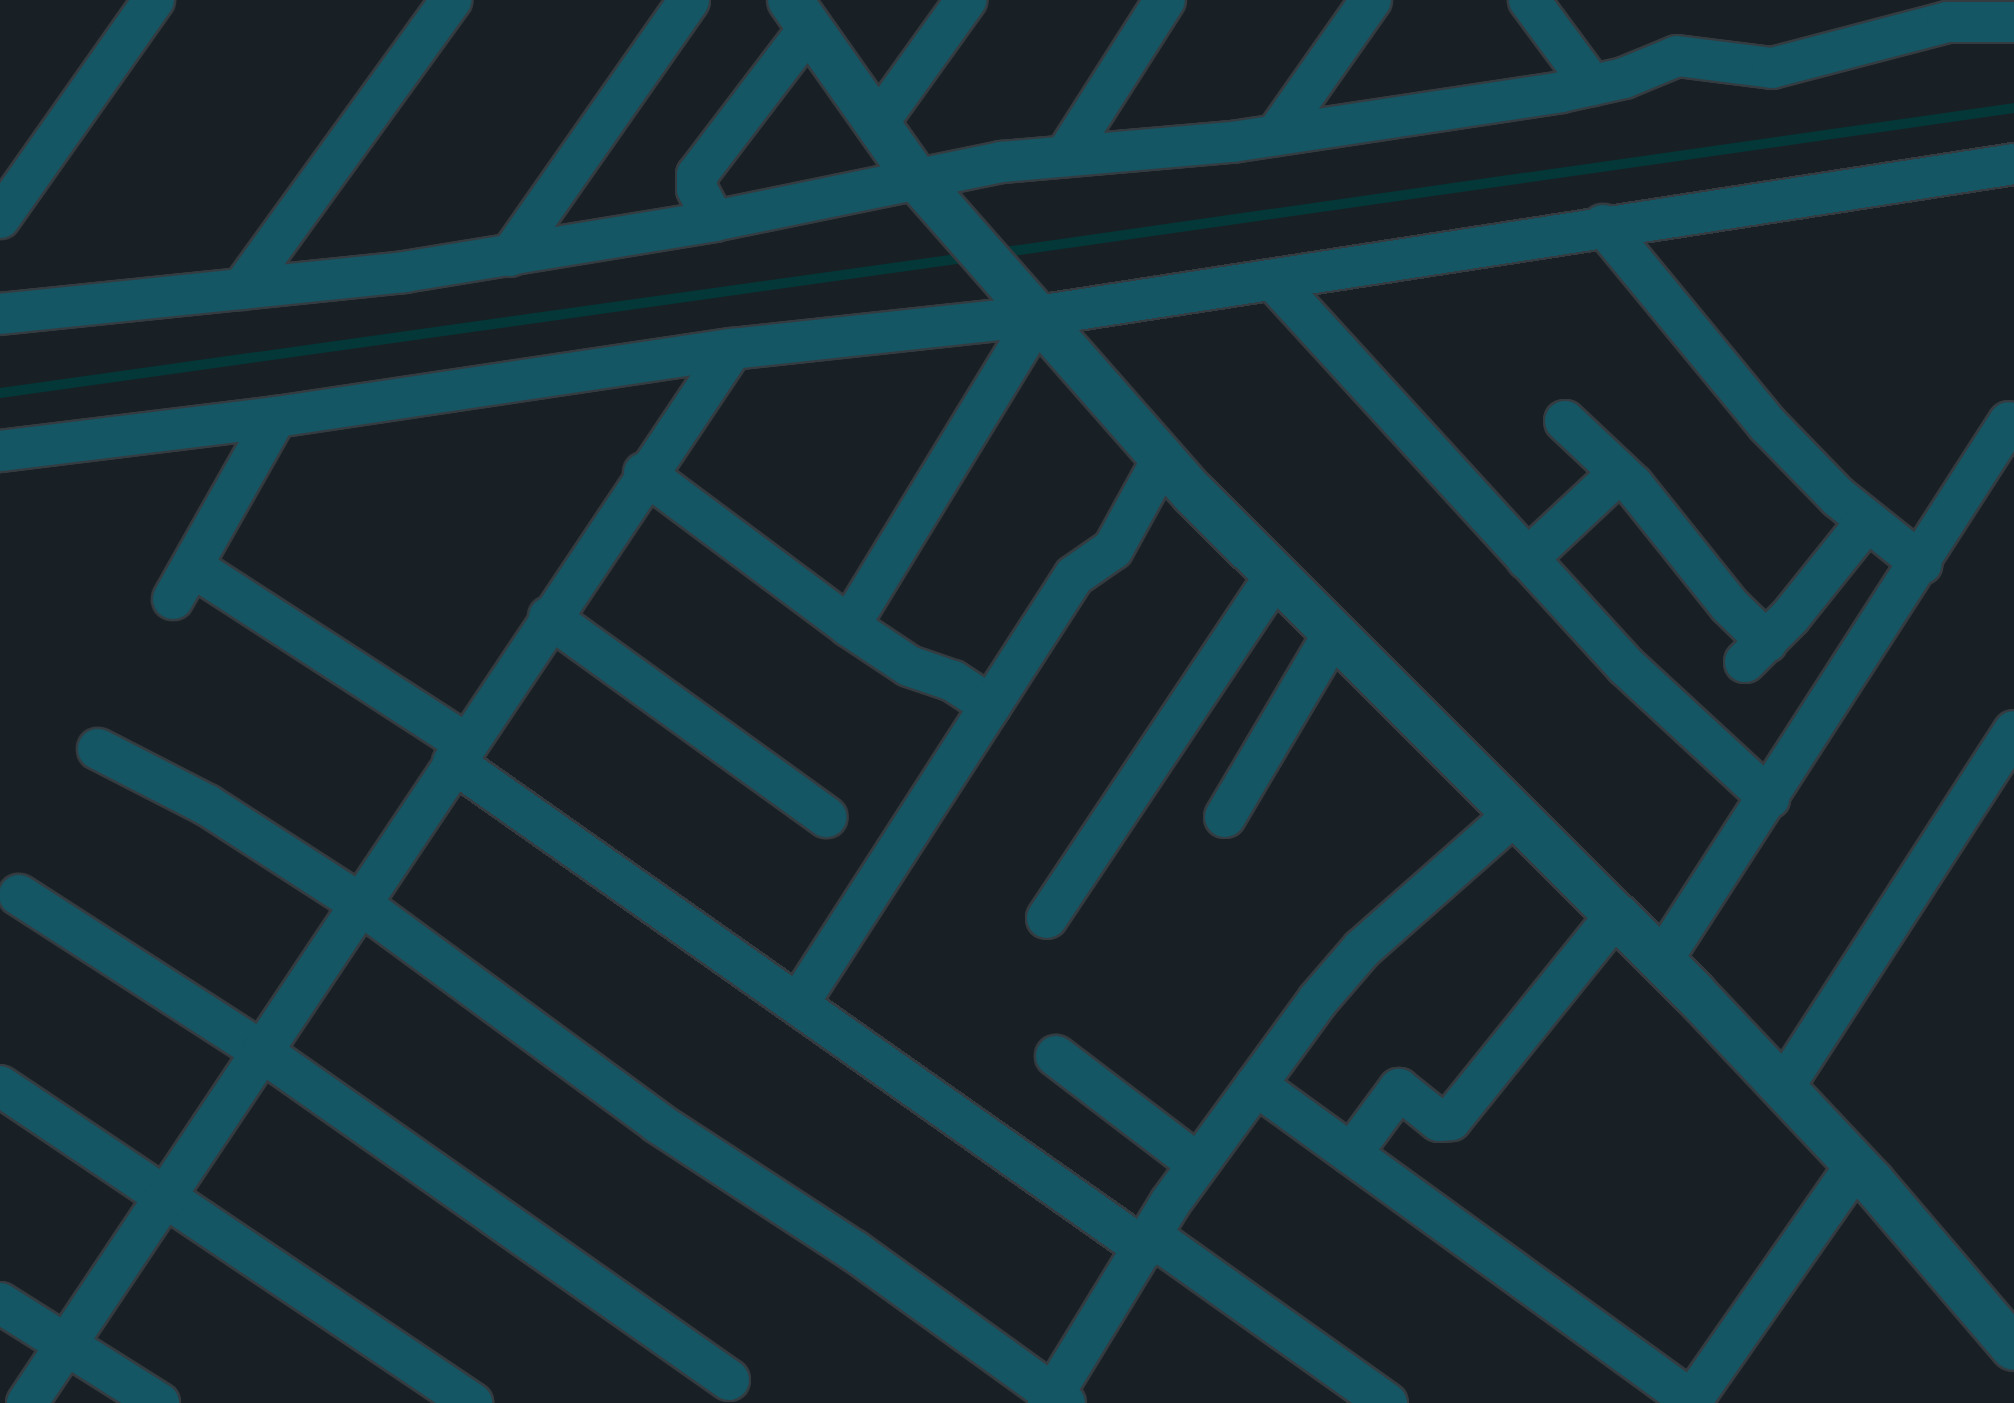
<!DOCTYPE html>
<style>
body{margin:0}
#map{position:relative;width:2014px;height:1403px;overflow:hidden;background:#182025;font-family:"Roboto Condensed",sans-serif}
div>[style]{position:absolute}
.stream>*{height:10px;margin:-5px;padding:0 5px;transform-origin:5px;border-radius:5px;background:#043838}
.roads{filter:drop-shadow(2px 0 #353c41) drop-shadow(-2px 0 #353c41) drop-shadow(0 2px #353c41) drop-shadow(0 -2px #353c41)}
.minor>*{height:40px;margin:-20px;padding:0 20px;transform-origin:20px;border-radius:20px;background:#145664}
.tertiary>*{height:44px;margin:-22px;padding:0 22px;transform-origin:22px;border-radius:22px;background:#145664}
span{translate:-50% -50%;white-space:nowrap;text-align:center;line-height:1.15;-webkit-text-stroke:7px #182025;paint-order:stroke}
</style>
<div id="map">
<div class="stream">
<i style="left:998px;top:253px;width:1026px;rotate:-8.12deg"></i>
<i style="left:0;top:393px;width:980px;rotate:-7.97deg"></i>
</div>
<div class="roads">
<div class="minor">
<i style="left:1529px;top:0;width:106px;rotate:53.5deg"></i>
<i style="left:877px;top:124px;width:153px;rotate:-54.3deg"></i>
<i style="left:1276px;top:135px;width:165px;rotate:-54.9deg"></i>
<i style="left:1068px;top:152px;width:180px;rotate:-57.5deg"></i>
<i style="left:0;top:218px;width:267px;rotate:-54.8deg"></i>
<i style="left:714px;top:221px;width:36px;rotate:-118deg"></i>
<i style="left:697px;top:189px;width:14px;rotate:-90deg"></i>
<i style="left:697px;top:175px;width:185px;rotate:-52.7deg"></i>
<i style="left:1603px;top:225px;width:258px;rotate:50.5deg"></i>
<i style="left:1767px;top:424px;width:102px;rotate:45.8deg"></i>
<i style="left:1838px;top:497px;width:107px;rotate:38.6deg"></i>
<i style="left:510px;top:256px;width:312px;rotate:-55deg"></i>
<i style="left:1274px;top:281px;width:522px;rotate:47.56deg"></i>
<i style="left:1626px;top:666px;width:195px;rotate:42.7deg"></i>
<i style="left:242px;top:289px;width:357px;rotate:-54.1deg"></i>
<i style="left:0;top:314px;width:406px;rotate:-5.9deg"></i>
<i style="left:404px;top:272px;width:314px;rotate:-9.3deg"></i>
<i style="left:714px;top:221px;width:294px;rotate:-11.6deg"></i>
<i style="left:1002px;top:162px;width:231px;rotate:-5deg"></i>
<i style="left:1232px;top:142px;width:333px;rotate:-8.6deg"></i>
<i style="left:1561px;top:92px;width:65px;rotate:-12.5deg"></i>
<i style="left:1624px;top:78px;width:57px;rotate:-22.5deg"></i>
<i style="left:1677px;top:56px;width:96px;rotate:7.2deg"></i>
<i style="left:1772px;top:68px;width:181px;rotate:-14.7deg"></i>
<i style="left:1947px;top:22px;width:67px"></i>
<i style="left:1565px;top:421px;width:93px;rotate:43.3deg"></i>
<i style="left:1633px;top:485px;width:154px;rotate:51.3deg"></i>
<i style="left:1729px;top:605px;width:53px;rotate:44.2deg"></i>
<i style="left:0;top:451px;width:278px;rotate:-7deg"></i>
<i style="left:276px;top:417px;width:461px;rotate:-8.5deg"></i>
<i style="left:732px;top:349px;width:308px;rotate:-6.2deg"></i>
<i style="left:1038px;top:316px;width:988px;rotate:-8.85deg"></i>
<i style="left:644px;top:473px;width:256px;rotate:36.7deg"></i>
<i style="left:849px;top:626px;width:72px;rotate:33.7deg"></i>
<i style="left:909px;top:666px;width:46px;rotate:18.8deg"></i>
<i style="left:953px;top:681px;width:45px;rotate:33.3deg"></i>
<i style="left:1527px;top:559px;width:126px;rotate:-43.1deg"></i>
<i style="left:193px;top:567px;width:324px;rotate:32.9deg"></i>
<i style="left:173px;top:599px;width:209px;rotate:-60.5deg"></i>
<i style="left:549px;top:617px;width:342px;rotate:35.8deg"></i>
<i style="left:849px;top:626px;width:363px;rotate:-58.6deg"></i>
<i style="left:1745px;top:662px;width:64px;rotate:-45deg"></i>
<i style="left:1790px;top:617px;width:122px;rotate:-51.3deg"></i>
<i style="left:98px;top:749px;width:123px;rotate:27.2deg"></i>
<i style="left:207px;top:805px;width:181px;rotate:32.8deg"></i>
<i style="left:359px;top:903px;width:371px;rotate:36.3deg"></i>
<i style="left:658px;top:1123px;width:233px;rotate:33.1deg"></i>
<i style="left:853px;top:1250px;width:261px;rotate:35.8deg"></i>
<i style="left:453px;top:762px;width:846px;rotate:35.14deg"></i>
<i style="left:1225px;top:817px;width:214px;rotate:-59.4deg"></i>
<i style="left:19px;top:895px;width:288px;rotate:32.8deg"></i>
<i style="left:261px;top:1051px;width:572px;rotate:35.11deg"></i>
<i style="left:1047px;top:918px;width:413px;rotate:-56.3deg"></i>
<i style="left:1662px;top:960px;width:640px;rotate:-57.18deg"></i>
<i style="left:798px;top:1004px;width:509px;rotate:-57.18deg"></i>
<i style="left:1074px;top:576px;width:47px;rotate:-34.7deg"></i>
<i style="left:1113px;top:549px;width:104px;rotate:-61.2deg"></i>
<i style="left:1056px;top:1056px;width:178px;rotate:37.3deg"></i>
<i style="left:1256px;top:1085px;width:538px;rotate:35.93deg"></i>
<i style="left:0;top:1086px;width:569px;rotate:33.89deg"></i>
<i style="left:1783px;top:1088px;width:425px;rotate:-57.1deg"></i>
<i style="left:1351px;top:1154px;width:81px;rotate:-53.6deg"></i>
<i style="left:1399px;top:1089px;width:51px;rotate:38.7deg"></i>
<i style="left:1439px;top:1121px;width:12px;rotate:-5deg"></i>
<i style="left:1451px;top:1120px;width:263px;rotate:-51.2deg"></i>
<i style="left:1153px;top:1237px;width:287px;rotate:35.4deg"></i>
<i style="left:0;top:1303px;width:188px;rotate:32.2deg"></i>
<i style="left:27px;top:1403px;width:1268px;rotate:-56.22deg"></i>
<i style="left:1048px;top:1403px;width:234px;rotate:-58.6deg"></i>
<i style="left:1170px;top:1203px;width:251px;rotate:-53.9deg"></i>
<i style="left:1318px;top:1000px;width:67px;rotate:-49.2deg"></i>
<i style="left:1362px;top:949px;width:204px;rotate:-41.4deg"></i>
<i style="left:1690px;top:1403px;width:290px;rotate:-55.1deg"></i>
</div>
<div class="tertiary">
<i style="left:790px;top:0;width:217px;rotate:54.8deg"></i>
<i style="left:915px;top:177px;width:421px;rotate:48.7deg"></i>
<i style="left:1193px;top:493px;width:708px;rotate:44.94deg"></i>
<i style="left:1694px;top:993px;width:260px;rotate:46.7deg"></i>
<i style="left:1872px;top:1182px;width:218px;rotate:49.5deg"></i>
</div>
</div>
</div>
